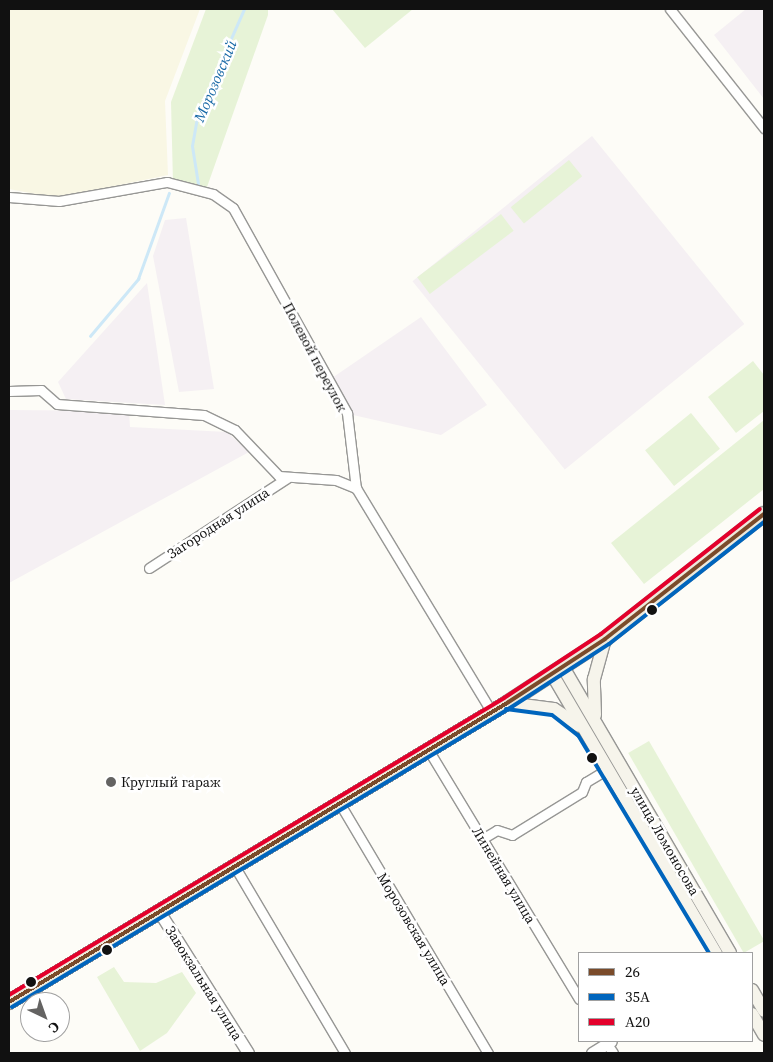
<!DOCTYPE html>
<meta charset="utf-8">
<style>
body{margin:0}
#map{position:relative;width:773px;height:1062px;overflow:hidden;background:#fdfcf7;font-family:"Source Serif 4",serif}
div>[style]{position:absolute}
.industrial>*{inset:0;background:#f5f0f3;transform-origin:0 0}
.farmland>*{inset:0;background:#f9f7e4}
.green>*{inset:0;background:#e7f3d7;transform-origin:0 0}
.stream>*{height:2.5px;margin:-1.25px;padding:0 1.25px;transform-origin:1.25px;border-radius:1.25px;background:#cde8f7}
.roads{filter:drop-shadow(1px 0 #979795) drop-shadow(-1px 0 #979795) drop-shadow(0 1px #979795) drop-shadow(0 -1px #979795)}
.minor>*{height:9px;margin:-4.5px;padding:0 4.5px;transform-origin:4.5px;border-radius:4.5px;background:#fffffe}
.tertiary>*{height:11px;margin:-5.5px;padding:0 5.5px;transform-origin:5.5px;border-radius:5.5px;background:#fffffe}
.secondary>*{height:12px;margin:-6px;padding:0 6px;transform-origin:6px;border-radius:6px;background:#f6f4eb}
.primary>*{height:14px;margin:-7px;padding:0 7px;transform-origin:7px;border-radius:7px;background:#ede9dc}
.bus-1>*{height:4px;margin:-2px;padding:0 2px;transform-origin:2px;border-radius:2px;background:#7a4b2a}
.bus-2>*{height:4px;margin:-2px;padding:0 2px;transform-origin:2px;border-radius:2px;background:#0065bd}
.bus-3>*{height:4px;margin:-2px;padding:0 2px;transform-origin:2px;border-radius:2px;background:#e4002b}
.dots>*{width:14px;height:14px;translate:-50% -50%;box-sizing:border-box;border:2px solid #fff;border-radius:50%}
span{translate:-50% -50%;white-space:nowrap;text-align:center;line-height:1.15;-webkit-text-stroke:5px #fff;paint-order:stroke}
.street-label{font-size:14px;color:#111}
.poi-label{font-size:14px;color:#111}
.left{translate:0 -50%;text-align:left}
.water-label{font-size:15px;color:#1768a6;font-style:italic}
.frame{position:absolute;inset:0;border:10px solid #111;pointer-events:none}
.legend{position:absolute;left:578px;top:952px;width:175px;height:90px;box-sizing:border-box;background:#fff;border:1px solid #a0a0a0;margin:0;padding:6px 9px;list-style:none;font-size:15px;color:#111}
.legend li{display:flex;align-items:center;gap:10px;height:25px}
.legend b{width:25px;border:1px solid #a0a0a0}
.north{position:absolute;left:20px;top:992px;width:50px;height:50px;box-sizing:border-box;background:#fff;border:1px solid #a0a0a0;border-radius:50%;rotate:138deg;font-size:14px;font-weight:700;line-height:20px;text-align:center;color:#111}
.north::after{content:'';display:block;margin:auto;width:18px;height:22px;background:#646362;clip-path:polygon(50% 0,100% 100%,50% 72%,0 100%)}
</style>
<div id="map">
<div class="industrial">
<i style="clip-path:polygon(746px 9px,764px 9px,764px 99px,714px 35px)"></i>
<i style="left:592px;top:136px;width:242px;height:231px;rotate:51deg"></i>
<i style="clip-path:polygon(186px 218px,214px 389px,179px 392px,153px 256px,165px 220px)"></i>
<i style="clip-path:polygon(147px 283px,165px 405px,66px 399px,58px 382px)"></i>
<i style="clip-path:polygon(421px 317px,487px 405px,441px 435px,353px 415px,332px 378px)"></i>
<i style="clip-path:polygon(9px 410px,129px 411px,130px 427px,227px 432px,249px 452px,9px 583px)"></i>
</div>
<div class="farmland">
<i style="clip-path:polygon(9px 9px,200px 9px,165px 101px,168px 175px,57px 198px,9px 189px)"></i>
</div>
<div class="green">
<i style="clip-path:polygon(206px 9px,268px 9px,268px 15px,207px 187px,173px 183px,171px 102px)"></i>
<i style="clip-path:polygon(332px 9px,413px 9px,365px 48px)"></i>
<i style="left:569px;top:160px;width:21px;height:75px;rotate:51deg"></i>
<i style="left:501px;top:214px;width:21px;height:105px;rotate:53deg"></i>
<i style="clip-path:polygon(753px 361px,764px 375px,764px 411px,736px 433px,708px 397px)"></i>
<i style="left:691px;top:413px;width:46px;height:59px;rotate:51deg"></i>
<i style="clip-path:polygon(764px 420px,764px 489px,644px 584px,611px 543px)"></i>
<i style="left:649px;top:741px;width:231px;height:24px;rotate:60deg"></i>
<i style="clip-path:polygon(114px 967px,124px 982px,156px 983px,182px 972px,196px 993px,167px 1033px,140px 1051px,97px 977px)"></i>
</div>
<div class="stream">
<i style="left:198px;top:184px;width:38px;rotate:-99deg"></i>
<i style="left:192px;top:146px;width:34px;rotate:-80deg"></i>
<i style="left:198px;top:113px;width:114px;rotate:-66.1deg"></i>
<i style="left:90px;top:336px;width:75px;rotate:-49.9deg"></i>
<i style="left:138px;top:279px;width:91px;rotate:-70.2deg"></i>
</div>
<div class="roads">
<div class="minor">
<i style="left:670px;top:9px;width:152px;rotate:51.7deg"></i>
<i style="left:9px;top:197px;width:50px;rotate:4.6deg"></i>
<i style="left:59px;top:201px;width:110px;rotate:-10deg"></i>
<i style="left:167px;top:182px;width:48px;rotate:14.6deg"></i>
<i style="left:213px;top:194px;width:24px;rotate:35deg"></i>
<i style="left:233px;top:208px;width:235px;rotate:60.9deg"></i>
<i style="left:347px;top:413px;width:76px;rotate:83.2deg"></i>
<i style="left:356px;top:488px;width:263px;rotate:58.8deg"></i>
<i style="left:9px;top:391px;width:32px;rotate:-2deg"></i>
<i style="left:41px;top:390px;width:21px;rotate:41deg"></i>
<i style="left:57px;top:404px;width:147px;rotate:4.3deg"></i>
<i style="left:204px;top:415px;width:34px;rotate:26deg"></i>
<i style="left:235px;top:430px;width:64px;rotate:46.3deg"></i>
<i style="left:279px;top:476px;width:57px;rotate:4deg"></i>
<i style="left:336px;top:480px;width:22px;rotate:22deg"></i>
<i style="left:149px;top:568px;width:165px;rotate:-33.1deg"></i>
<i style="left:429px;top:751px;width:290px;rotate:58.8deg"></i>
<i style="left:340px;top:804px;width:290px;rotate:59.3deg"></i>
<i style="left:482px;top:839px;width:17px;rotate:-31deg"></i>
<i style="left:497px;top:830px;width:16px;rotate:18deg"></i>
<i style="left:512px;top:835px;width:82px;rotate:-31.6deg"></i>
<i style="left:582px;top:792px;width:11px;rotate:-68deg"></i>
<i style="left:586px;top:782px;width:26px;rotate:-31deg"></i>
<i style="left:235px;top:867px;width:216px;rotate:59.4deg"></i>
<i style="left:605px;top:1041px;width:14px;rotate:56deg"></i>
</div>
<div class="tertiary">
<i style="left:160px;top:913px;width:165px;rotate:57.8deg"></i>
<i style="left:592px;top:1053px;width:22px;rotate:-32deg"></i>
</div>
<div class="secondary">
<i style="left:563px;top:667px;width:331px;rotate:59.7deg"></i>
<i style="left:552px;top:674px;width:324px;rotate:59.6deg"></i>
<i style="left:507px;top:703px;width:47px;rotate:7.3deg"></i>
<i style="left:554px;top:709px;width:30px;rotate:34deg"></i>
<i style="left:595px;top:715px;width:36px;rotate:-92deg"></i>
<i style="left:594px;top:679px;width:41px;rotate:-74.6deg"></i>
<i style="left:752px;top:990px;width:24px;rotate:60deg"></i>
<i style="left:752px;top:1014px;width:24px;rotate:60deg"></i>
</div>
<div class="primary">
<i style="left:9px;top:1002px;width:581px;rotate:-30.98deg"></i>
<i style="left:507px;top:703px;width:117px;rotate:-33.1deg"></i>
<i style="left:605px;top:639px;width:202px;rotate:-38.2deg"></i>
</div>
</div>
<div class="bus-1">
<i style="left:9px;top:1002px;width:581px;rotate:-30.98deg"></i>
<i style="left:507px;top:703px;width:117px;rotate:-33.1deg"></i>
<i style="left:605px;top:639px;width:202px;rotate:-38.2deg"></i>
</div>
<div class="bus-2">
<i style="left:506px;top:709px;width:46px;rotate:7.4deg"></i>
<i style="left:552px;top:715px;width:33px;rotate:38deg"></i>
<i style="left:578px;top:735px;width:254px;rotate:59deg"></i>
<i style="left:12px;top:1007px;width:581px;rotate:-30.98deg"></i>
<i style="left:510px;top:708px;width:118px;rotate:-32.9deg"></i>
<i style="left:609px;top:644px;width:197px;rotate:-38.2deg"></i>
</div>
<div class="bus-3">
<i style="left:9px;top:995px;width:577px;rotate:-30.96deg"></i>
<i style="left:504px;top:698px;width:116px;rotate:-33.4deg"></i>
<i style="left:601px;top:634px;width:202px;rotate:-38.2deg"></i>
</div>
<div class="dots">
<i style="left:652px;top:610px;background:#111"></i>
<i style="left:592px;top:758px;background:#111"></i>
<i style="left:111px;top:782px;background:#646362"></i>
<i style="left:107px;top:950px;background:#111"></i>
<i style="left:31px;top:982px;background:#111"></i>
</div>
<div class="street-label">
<span style="left:315px;top:357px;rotate:62deg">Полевой переулок</span>
<span style="left:218px;top:523px;rotate:-33deg">Загородная улица</span>
<span style="left:665px;top:841px;rotate:60deg">улица Ломоносова</span>
<span style="left:504px;top:875px;rotate:59deg">Линейная улица</span>
<span style="left:414px;top:929px;rotate:59deg">Морозовская улица</span>
<span style="left:204px;top:983px;rotate:58deg">Завокзальная улица</span>
</div>
<div class="poi-label">
<span class="left" style="left:121px;top:782px">Круглый гараж</span>
</div>
<div class="water-label">
<span style="left:215px;top:81px;rotate:-67deg">Морозовский</span>
</div>
<div class="frame"></div>
<ul class="legend">
<li><b style="height:6px;background:#7a4b2a"></b>26</li>
<li><b style="height:6px;background:#0065bd"></b>35А</li>
<li><b style="height:6px;background:#e4002b"></b>А20</li>
</ul>
<div class="north">С</div>
</div>
